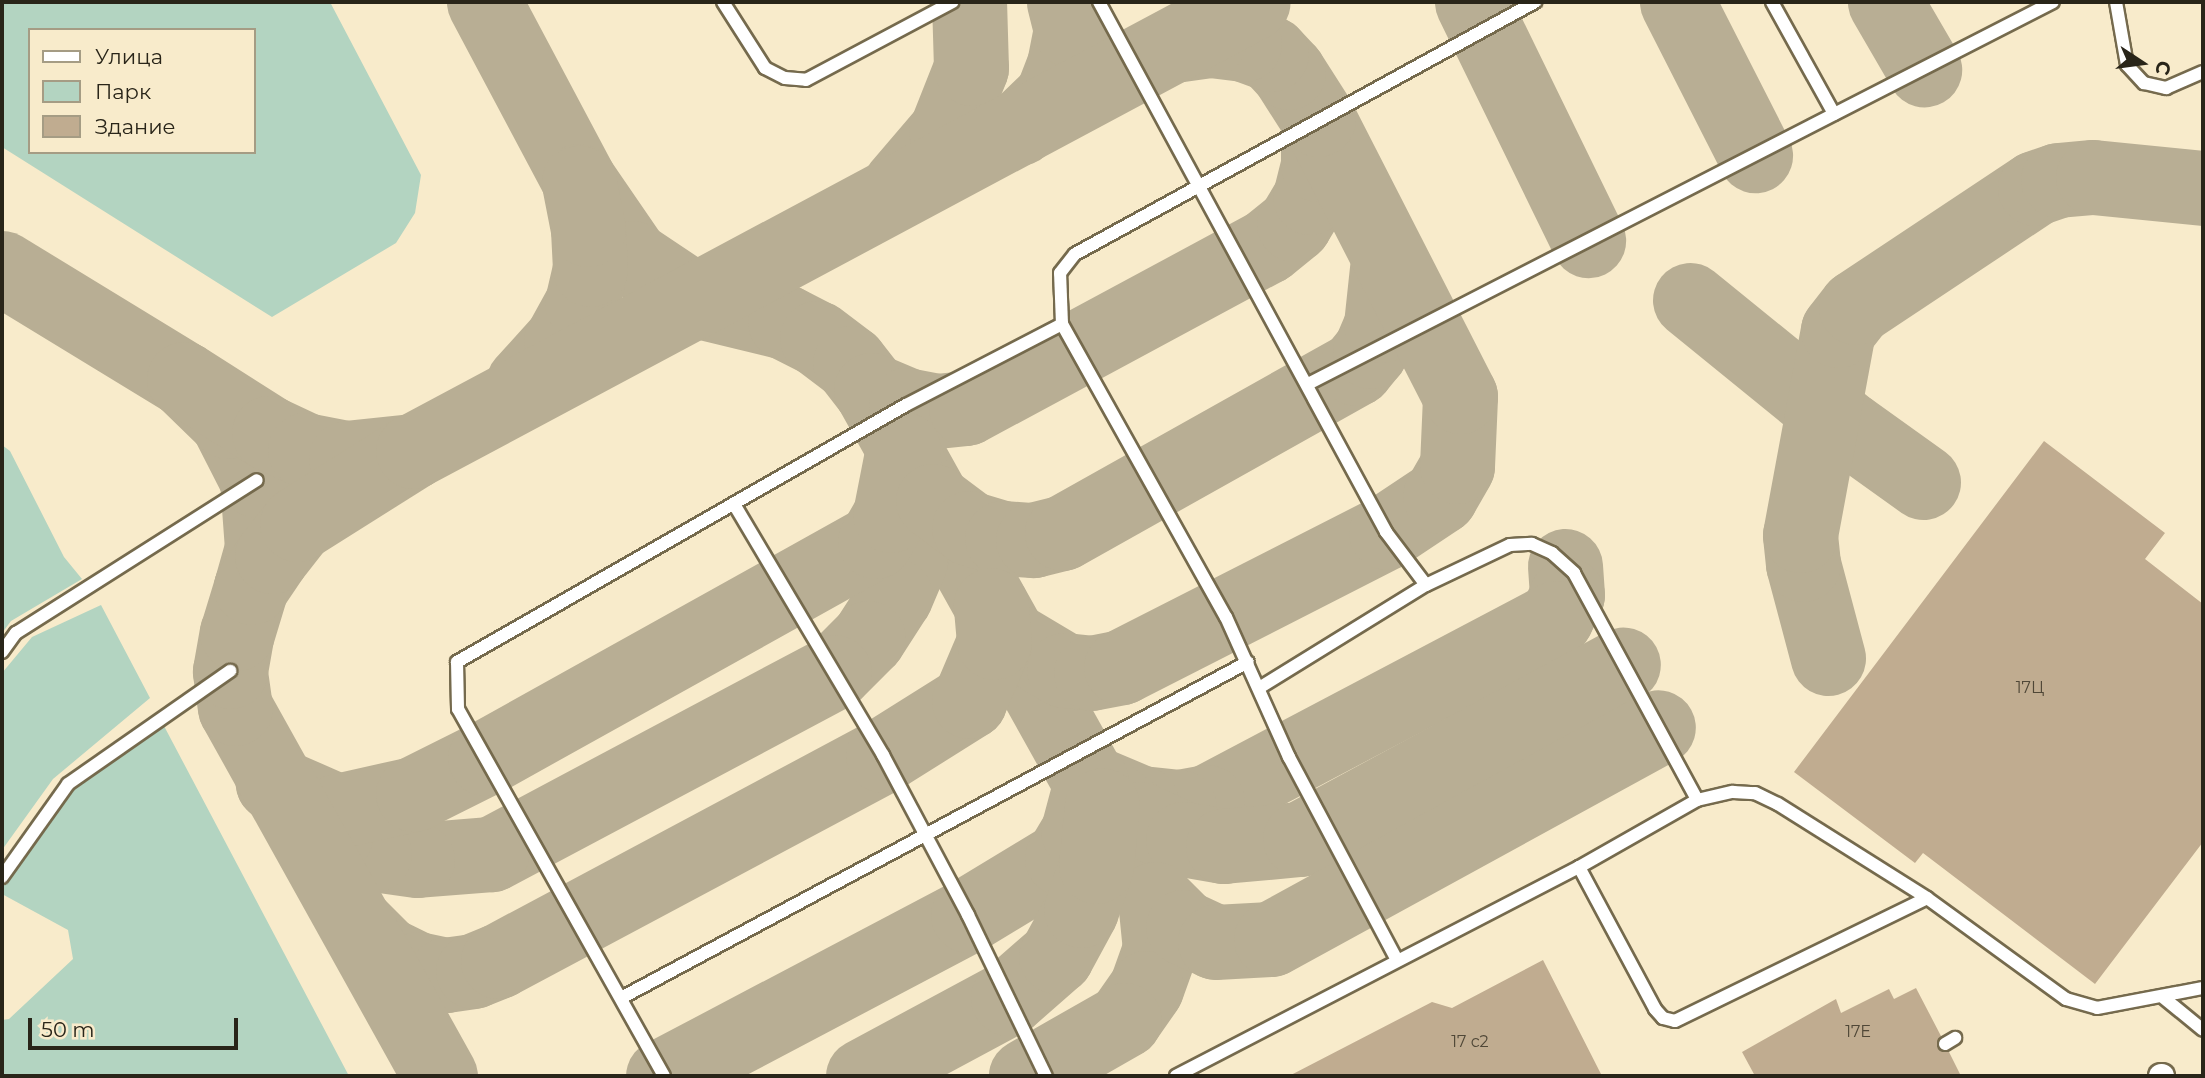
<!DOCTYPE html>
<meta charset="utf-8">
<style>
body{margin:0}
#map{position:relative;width:2205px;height:1078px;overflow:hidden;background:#f8ebcb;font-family:Montserrat,sans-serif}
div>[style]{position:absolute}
.green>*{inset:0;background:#b3d4c1}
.taxiway>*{height:75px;margin:-37.5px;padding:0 37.5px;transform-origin:37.5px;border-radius:37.5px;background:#b8ae94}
.building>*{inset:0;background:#c0ac90}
.roads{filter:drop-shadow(2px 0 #756a4d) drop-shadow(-2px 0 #756a4d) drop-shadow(0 2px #756a4d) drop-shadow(0 -2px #756a4d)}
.service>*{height:12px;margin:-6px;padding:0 6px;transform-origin:6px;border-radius:6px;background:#fff}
.minor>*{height:24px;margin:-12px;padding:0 12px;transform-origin:12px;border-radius:12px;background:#fff}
span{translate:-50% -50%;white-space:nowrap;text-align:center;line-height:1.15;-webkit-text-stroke:5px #f8ebcb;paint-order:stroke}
.number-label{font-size:16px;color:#4f4737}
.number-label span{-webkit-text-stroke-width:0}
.frame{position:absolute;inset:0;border:4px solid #292519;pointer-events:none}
.legend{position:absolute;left:28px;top:28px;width:228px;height:126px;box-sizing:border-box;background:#f8ebcb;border:2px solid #a59c84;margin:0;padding:9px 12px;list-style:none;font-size:21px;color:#292519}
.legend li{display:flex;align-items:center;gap:14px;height:35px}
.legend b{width:35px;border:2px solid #a59c84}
.north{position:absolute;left:2107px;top:28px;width:70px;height:70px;-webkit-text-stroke:5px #f8ebcb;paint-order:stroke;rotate:103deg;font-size:19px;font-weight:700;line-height:28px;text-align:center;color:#292519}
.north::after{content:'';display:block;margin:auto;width:24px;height:32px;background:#292519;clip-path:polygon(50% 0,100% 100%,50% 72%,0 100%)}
.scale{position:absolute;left:28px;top:1018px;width:210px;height:32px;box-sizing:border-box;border:4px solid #292519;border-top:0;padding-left:9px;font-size:21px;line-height:24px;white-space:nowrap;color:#292519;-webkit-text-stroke:5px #f8ebcb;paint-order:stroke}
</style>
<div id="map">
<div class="green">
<i style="clip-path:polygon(evenodd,2px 2px,330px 2px,421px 175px,415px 213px,396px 243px,272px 317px,2px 147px,2px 2px,30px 30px,254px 30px,254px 152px,30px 152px,30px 30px)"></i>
<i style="clip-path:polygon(2px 445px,10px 451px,64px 557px,82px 579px,11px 621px,2px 633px)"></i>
<i style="clip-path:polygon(101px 605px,150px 698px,53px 779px,2px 850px,2px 673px,32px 637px)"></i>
<i style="clip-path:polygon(164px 726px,349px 1076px,2px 1076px,2px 1020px,9px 1019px,73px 959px,68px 930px,2px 894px,2px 888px,70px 792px)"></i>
</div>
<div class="taxiway">
<i style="left:484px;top:2px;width:203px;rotate:62deg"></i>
<i style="left:579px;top:181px;width:93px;rotate:55.5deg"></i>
<i style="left:632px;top:258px;width:76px;rotate:33.7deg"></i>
<i style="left:695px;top:300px;width:93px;rotate:13.7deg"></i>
<i style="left:785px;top:322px;width:36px;rotate:27deg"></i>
<i style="left:817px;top:338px;width:41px;rotate:37.1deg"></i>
<i style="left:850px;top:363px;width:34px;rotate:52deg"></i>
<i style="left:871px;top:390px;width:583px;rotate:60.84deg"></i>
<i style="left:1155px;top:899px;width:50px;rotate:84.3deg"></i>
<i style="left:1160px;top:949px;width:41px;rotate:109.7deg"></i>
<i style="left:1146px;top:988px;width:39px;rotate:125deg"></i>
<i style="left:1124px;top:1020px;width:113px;rotate:150.3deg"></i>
<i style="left:1472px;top:2px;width:265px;rotate:64deg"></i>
<i style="left:1677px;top:2px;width:172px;rotate:63deg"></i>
<i style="left:1885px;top:2px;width:78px;rotate:59.8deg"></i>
<i style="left:1019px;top:128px;width:46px;rotate:-44.1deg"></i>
<i style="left:1052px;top:96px;width:33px;rotate:-69deg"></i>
<i style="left:1064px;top:65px;width:36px;rotate:-79deg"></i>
<i style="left:1071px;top:30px;width:29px;rotate:-104deg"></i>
<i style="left:899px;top:186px;width:72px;rotate:-49.5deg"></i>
<i style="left:946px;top:131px;width:68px;rotate:-68.4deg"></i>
<i style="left:971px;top:68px;width:66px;rotate:-91.7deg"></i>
<i style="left:2px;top:268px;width:213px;rotate:31.4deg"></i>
<i style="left:1690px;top:300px;width:205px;rotate:39.1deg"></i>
<i style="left:1849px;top:429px;width:91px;rotate:35.6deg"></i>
<i style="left:523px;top:383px;width:57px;rotate:-47.9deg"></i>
<i style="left:561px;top:341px;width:43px;rotate:-61.1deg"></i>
<i style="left:582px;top:303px;width:35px;rotate:-77deg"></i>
<i style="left:590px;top:269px;width:40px;rotate:-92.9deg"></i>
<i style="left:588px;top:229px;width:47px;rotate:-101.1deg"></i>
<i style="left:871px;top:390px;width:38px;rotate:23deg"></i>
<i style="left:906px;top:405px;width:32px;rotate:11deg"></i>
<i style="left:937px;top:411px;width:29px;rotate:-6deg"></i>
<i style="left:966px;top:408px;width:342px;rotate:-28.3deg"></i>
<i style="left:1267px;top:246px;width:35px;rotate:-39deg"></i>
<i style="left:1294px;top:224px;width:31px;rotate:-59deg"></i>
<i style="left:1310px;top:197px;width:34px;rotate:-76deg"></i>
<i style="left:1318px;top:164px;width:45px;rotate:-90deg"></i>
<i style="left:903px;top:449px;width:43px;rotate:72.4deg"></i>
<i style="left:916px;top:490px;width:35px;rotate:88deg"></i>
<i style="left:917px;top:525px;width:37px;rotate:101deg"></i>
<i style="left:910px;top:561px;width:38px;rotate:113deg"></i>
<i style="left:895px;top:596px;width:50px;rotate:122.7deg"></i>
<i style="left:868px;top:638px;width:48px;rotate:135deg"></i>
<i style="left:834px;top:672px;width:388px;rotate:152deg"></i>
<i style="left:491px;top:854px;width:74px;rotate:175.4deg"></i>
<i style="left:417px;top:860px;width:43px;rotate:-172.1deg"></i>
<i style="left:374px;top:854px;width:43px;rotate:-155.2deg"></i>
<i style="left:335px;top:836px;width:82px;rotate:-139.5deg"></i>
<i style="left:273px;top:783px;width:70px;rotate:23.6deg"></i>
<i style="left:337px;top:811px;width:78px;rotate:-12.6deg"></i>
<i style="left:413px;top:794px;width:80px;rotate:-26.6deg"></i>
<i style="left:485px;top:758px;width:446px;rotate:-29.1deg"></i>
<i style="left:875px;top:541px;width:30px;rotate:-60deg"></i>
<i style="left:890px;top:515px;width:67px;rotate:-78.9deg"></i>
<i style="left:933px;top:501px;width:45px;rotate:36.9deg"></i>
<i style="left:969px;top:528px;width:34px;rotate:17deg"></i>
<i style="left:1002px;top:538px;width:31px;rotate:4deg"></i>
<i style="left:1033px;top:540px;width:30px;rotate:-14deg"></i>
<i style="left:1062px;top:533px;width:337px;rotate:-29.3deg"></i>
<i style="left:1356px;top:368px;width:22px;rotate:-51deg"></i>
<i style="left:1370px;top:351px;width:28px;rotate:-67deg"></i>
<i style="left:1381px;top:325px;width:56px;rotate:-83.9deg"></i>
<i style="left:1565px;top:566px;width:29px;rotate:86deg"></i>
<i style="left:1567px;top:595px;width:25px;rotate:116deg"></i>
<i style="left:1556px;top:618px;width:395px;rotate:152.2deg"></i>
<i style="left:1207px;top:802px;width:28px;rotate:170deg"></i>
<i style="left:1179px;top:807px;width:38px;rotate:-174deg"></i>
<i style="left:1141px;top:803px;width:54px;rotate:-157.2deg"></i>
<i style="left:1091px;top:782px;width:61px;rotate:37.6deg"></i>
<i style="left:1139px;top:819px;width:48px;rotate:24.4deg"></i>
<i style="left:1183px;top:839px;width:41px;rotate:9.9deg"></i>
<i style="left:1223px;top:846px;width:77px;rotate:-5.2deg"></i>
<i style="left:1300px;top:839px;width:367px;rotate:-28.4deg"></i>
<i style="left:251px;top:587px;width:41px;rotate:-74.2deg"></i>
<i style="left:262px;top:548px;width:68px;rotate:-94.2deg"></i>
<i style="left:257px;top:480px;width:66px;rotate:-117deg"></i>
<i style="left:227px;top:421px;width:60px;rotate:-135.7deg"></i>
<i style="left:184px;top:379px;width:101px;rotate:32.4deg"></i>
<i style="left:269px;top:433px;width:40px;rotate:25deg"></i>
<i style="left:305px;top:450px;width:42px;rotate:11deg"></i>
<i style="left:346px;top:458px;width:67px;rotate:-6deg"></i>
<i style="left:1010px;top:638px;width:63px;rotate:30.7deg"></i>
<i style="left:1064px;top:670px;width:27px;rotate:6deg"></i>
<i style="left:1091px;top:673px;width:31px;rotate:-11deg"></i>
<i style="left:1121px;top:667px;width:297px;rotate:-27deg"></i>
<i style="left:1386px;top:532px;width:65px;rotate:-33.7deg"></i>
<i style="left:1440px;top:496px;width:34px;rotate:-60deg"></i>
<i style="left:1457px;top:466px;width:70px;rotate:-87.5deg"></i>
<i style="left:1460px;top:396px;width:311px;rotate:-117.1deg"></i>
<i style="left:1318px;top:119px;width:56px;rotate:-122.6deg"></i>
<i style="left:1288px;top:72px;width:25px;rotate:-133deg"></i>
<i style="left:1271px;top:54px;width:29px;rotate:-160deg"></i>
<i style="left:1244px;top:44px;width:35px;rotate:-173deg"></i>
<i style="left:1209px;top:40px;width:36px;rotate:172deg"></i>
<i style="left:1828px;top:658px;width:97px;rotate:-104.9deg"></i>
<i style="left:1803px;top:564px;width:29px;rotate:-96deg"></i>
<i style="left:1800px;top:535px;width:208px;rotate:-79.5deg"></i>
<i style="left:1838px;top:330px;width:29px;rotate:-52deg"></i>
<i style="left:1856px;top:307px;width:215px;rotate:-33.6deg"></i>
<i style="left:2035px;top:188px;width:24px;rotate:-19deg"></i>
<i style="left:2058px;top:180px;width:35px;rotate:-5deg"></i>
<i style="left:2093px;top:177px;width:111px;rotate:5.7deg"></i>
<i style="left:1155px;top:899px;width:40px;rotate:45deg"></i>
<i style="left:1183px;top:927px;width:35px;rotate:25deg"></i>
<i style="left:1215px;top:942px;width:56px;rotate:-3.1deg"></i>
<i style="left:1271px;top:939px;width:441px;rotate:-28.7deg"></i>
<i style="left:357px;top:925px;width:41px;rotate:45deg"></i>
<i style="left:386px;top:954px;width:34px;rotate:26deg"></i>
<i style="left:417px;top:969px;width:29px;rotate:12deg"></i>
<i style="left:445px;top:975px;width:28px;rotate:-8deg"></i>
<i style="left:473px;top:971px;width:27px;rotate:-22deg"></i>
<i style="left:498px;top:961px;width:437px;rotate:-28.1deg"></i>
<i style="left:883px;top:755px;width:102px;rotate:-32.1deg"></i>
<i style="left:969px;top:701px;width:64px;rotate:-67deg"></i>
<i style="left:994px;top:642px;width:37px;rotate:-95deg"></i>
<i style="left:440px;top:1076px;width:421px;rotate:-119.1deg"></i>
<i style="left:235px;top:708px;width:37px;rotate:-98deg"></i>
<i style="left:230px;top:671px;width:39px;rotate:-80deg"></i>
<i style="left:237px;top:633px;width:48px;rotate:-73.1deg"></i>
<i style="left:251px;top:587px;width:37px;rotate:-56deg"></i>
<i style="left:272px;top:556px;width:41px;rotate:-52deg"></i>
<i style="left:297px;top:524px;width:137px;rotate:-32.2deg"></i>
<i style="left:413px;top:451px;width:952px;rotate:-28.13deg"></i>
<i style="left:663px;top:1076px;width:345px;rotate:-27.8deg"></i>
<i style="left:968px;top:915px;width:110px;rotate:-31.2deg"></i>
<i style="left:1062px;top:858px;width:31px;rotate:-59deg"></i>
<i style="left:1078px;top:831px;width:51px;rotate:-75.1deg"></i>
<i style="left:863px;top:1076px;width:165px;rotate:-28.3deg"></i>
<i style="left:1008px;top:998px;width:64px;rotate:-41.2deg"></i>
<i style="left:1056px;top:956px;width:52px;rotate:-61.5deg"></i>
<i style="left:1081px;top:910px;width:46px;rotate:-71.2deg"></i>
<i style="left:1096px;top:866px;width:61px;rotate:-84.4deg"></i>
</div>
<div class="building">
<i style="clip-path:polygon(2044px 441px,2165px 533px,2145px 559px,2203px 604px,2203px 842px,2095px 984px,1923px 853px,1915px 863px,1794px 772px)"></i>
<i style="clip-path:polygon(1543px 960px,1602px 1076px,1289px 1076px,1432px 1002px,1452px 1008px)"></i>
<i style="clip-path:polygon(1916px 988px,1941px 1036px,1937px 1048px,1949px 1052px,1961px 1076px,1755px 1076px,1742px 1052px,1836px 999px,1841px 1013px,1889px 989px,1894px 999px)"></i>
</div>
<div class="roads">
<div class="service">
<i style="left:723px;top:2px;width:78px;rotate:57.5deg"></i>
<i style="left:765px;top:68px;width:22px;rotate:27deg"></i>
<i style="left:785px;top:78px;width:21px;rotate:5deg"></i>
<i style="left:806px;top:80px;width:166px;rotate:-28deg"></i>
<i style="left:1099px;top:2px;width:603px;rotate:61.56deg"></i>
<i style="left:1386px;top:532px;width:66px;rotate:53deg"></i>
<i style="left:1426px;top:585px;width:93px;rotate:-25.5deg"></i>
<i style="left:1510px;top:545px;width:22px;rotate:-3deg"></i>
<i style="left:1532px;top:544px;width:22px;rotate:24deg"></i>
<i style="left:1552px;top:553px;width:30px;rotate:42deg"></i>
<i style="left:1574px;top:573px;width:258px;rotate:61.5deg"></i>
<i style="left:1697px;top:800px;width:136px;rotate:150.4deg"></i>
<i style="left:1579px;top:867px;width:454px;rotate:152.6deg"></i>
<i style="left:1772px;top:2px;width:128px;rotate:61deg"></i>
<i style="left:2116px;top:2px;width:64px;rotate:80.1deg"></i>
<i style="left:2127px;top:65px;width:25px;rotate:47deg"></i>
<i style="left:2144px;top:83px;width:23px;rotate:13deg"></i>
<i style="left:2166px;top:88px;width:40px;rotate:-23.4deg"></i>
<i style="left:1062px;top:324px;width:336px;rotate:60.8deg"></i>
<i style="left:1226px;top:617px;width:154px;rotate:65.8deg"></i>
<i style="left:1289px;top:757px;width:230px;rotate:62deg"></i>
<i style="left:1308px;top:384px;width:837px;rotate:-27.15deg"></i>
<i style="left:734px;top:504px;width:292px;rotate:59.3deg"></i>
<i style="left:883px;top:755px;width:181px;rotate:62deg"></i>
<i style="left:968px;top:915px;width:179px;rotate:64.2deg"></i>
<i style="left:2px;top:652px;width:24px;rotate:-54deg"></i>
<i style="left:16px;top:633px;width:285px;rotate:-32.4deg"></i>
<i style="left:1259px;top:688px;width:196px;rotate:-31.7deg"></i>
<i style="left:1697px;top:800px;width:37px;rotate:-13deg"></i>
<i style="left:1733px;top:792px;width:22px;rotate:3deg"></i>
<i style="left:1755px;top:793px;width:25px;rotate:26deg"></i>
<i style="left:1778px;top:804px;width:176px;rotate:32.2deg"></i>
<i style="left:1927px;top:898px;width:172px;rotate:36deg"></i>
<i style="left:2066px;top:999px;width:32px;rotate:16deg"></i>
<i style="left:2097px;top:1008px;width:108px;rotate:-10.7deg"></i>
<i style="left:1579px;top:867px;width:161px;rotate:61.8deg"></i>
<i style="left:1655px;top:1009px;width:12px;rotate:48deg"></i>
<i style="left:1663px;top:1018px;width:12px;rotate:14deg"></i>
<i style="left:1675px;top:1021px;width:280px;rotate:-26deg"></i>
<i style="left:2px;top:877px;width:114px;rotate:-54.6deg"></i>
<i style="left:68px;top:784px;width:198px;rotate:-34.9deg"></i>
<i style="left:621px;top:998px;width:711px;rotate:-28.19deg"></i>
<i style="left:2164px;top:998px;width:50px;rotate:39.4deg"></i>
<i style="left:1945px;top:1044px;width:12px;rotate:-31deg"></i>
<i style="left:664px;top:1076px;width:421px;rotate:-119.3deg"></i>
<i style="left:458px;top:709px;width:47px;rotate:-91.2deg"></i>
<i style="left:457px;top:662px;width:517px;rotate:-29.79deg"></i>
<i style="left:906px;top:405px;width:176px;rotate:-27.4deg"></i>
<i style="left:1062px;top:324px;width:51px;rotate:-92.2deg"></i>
<i style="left:1060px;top:273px;width:24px;rotate:-52deg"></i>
<i style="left:1075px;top:254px;width:525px;rotate:-28.72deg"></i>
</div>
<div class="minor">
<i style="left:2161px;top:1076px;width:1px"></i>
</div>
</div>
<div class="number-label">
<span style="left:2030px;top:688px">17Ц</span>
<span style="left:1858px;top:1032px">17Е</span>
<span style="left:1470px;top:1042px">17 с2</span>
</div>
<div class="frame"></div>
<ul class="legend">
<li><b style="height:9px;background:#fff"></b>Улица</li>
<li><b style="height:19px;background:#b3d4c1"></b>Парк</li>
<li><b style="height:19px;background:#c0ac90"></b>Здание</li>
</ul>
<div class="north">С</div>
<div class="scale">50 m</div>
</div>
